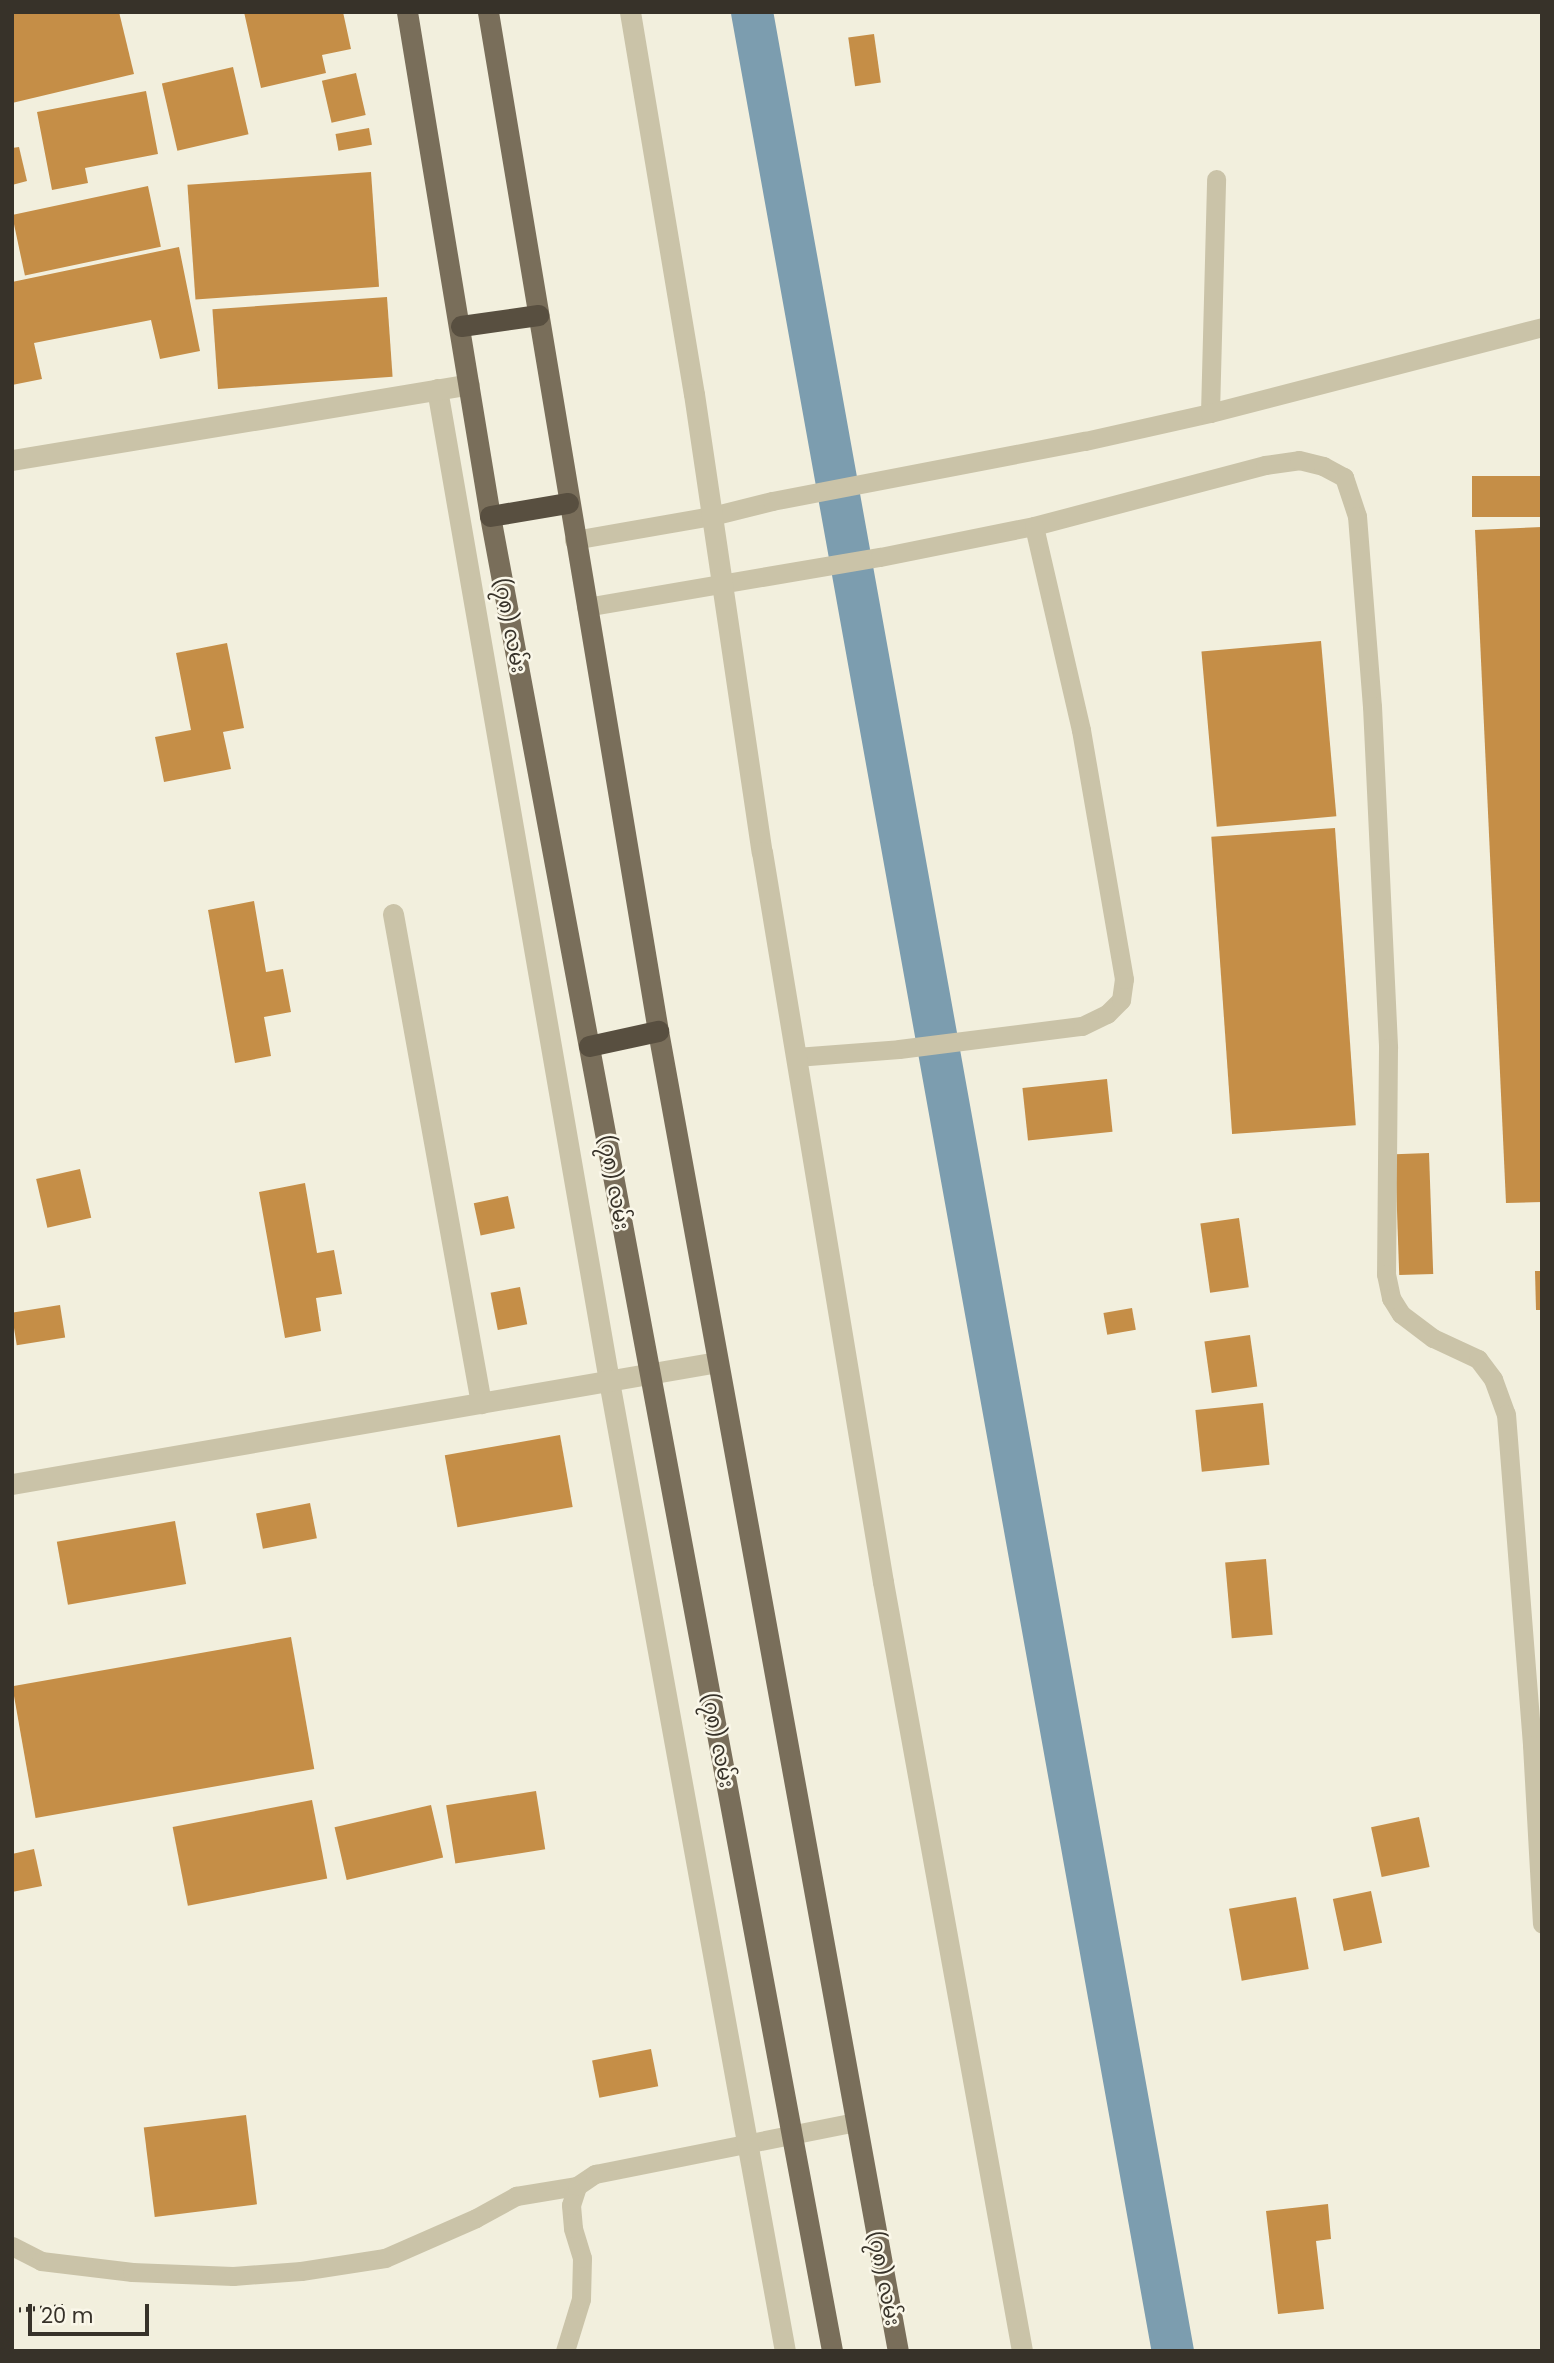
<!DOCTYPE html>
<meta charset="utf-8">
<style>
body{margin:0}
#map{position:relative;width:1554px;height:2363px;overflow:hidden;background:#f2efdd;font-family:Poppins,"Noto Sans Myanmar",sans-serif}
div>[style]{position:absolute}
.canal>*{height:42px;margin:-21px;padding:0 21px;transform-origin:21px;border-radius:21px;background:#7c9daf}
.building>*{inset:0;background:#c58e47;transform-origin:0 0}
.lane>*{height:19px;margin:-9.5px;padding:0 9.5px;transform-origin:9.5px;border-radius:9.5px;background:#cac3a8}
.street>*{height:21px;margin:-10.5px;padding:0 10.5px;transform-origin:10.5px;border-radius:10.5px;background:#cac3a8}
.primary>*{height:21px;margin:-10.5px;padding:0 10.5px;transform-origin:10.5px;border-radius:10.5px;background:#796e5a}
.highway>*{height:21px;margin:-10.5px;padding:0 10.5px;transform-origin:10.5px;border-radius:10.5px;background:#584f40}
.rail>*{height:5px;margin-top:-2.5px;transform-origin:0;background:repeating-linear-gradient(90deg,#373229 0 2px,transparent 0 7px)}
span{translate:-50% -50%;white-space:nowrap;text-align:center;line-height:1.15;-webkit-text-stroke:5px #faf7e9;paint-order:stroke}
.street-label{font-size:21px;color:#373229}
.frame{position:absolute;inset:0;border:14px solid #373229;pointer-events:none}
.scale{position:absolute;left:28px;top:2304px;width:121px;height:32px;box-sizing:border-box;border:4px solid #373229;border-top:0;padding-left:9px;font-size:21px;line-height:24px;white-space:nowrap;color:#373229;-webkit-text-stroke:5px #faf7e9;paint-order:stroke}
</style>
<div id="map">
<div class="canal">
<i style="left:752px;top:12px;width:2377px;rotate:79.8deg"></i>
</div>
<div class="building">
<i style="clip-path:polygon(12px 12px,119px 12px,134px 74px,12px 103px)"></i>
<i style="clip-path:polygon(244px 12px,343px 12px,351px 49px,322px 55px,326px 73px,261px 88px)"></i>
<i style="left:874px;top:34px;width:49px;height:26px;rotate:82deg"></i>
<i style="left:233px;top:67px;width:69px;height:73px;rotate:77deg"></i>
<i style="left:356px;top:73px;width:43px;height:35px;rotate:77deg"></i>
<i style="clip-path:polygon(146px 91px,158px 154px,85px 168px,88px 183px,52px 190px,37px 112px)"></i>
<i style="left:369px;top:128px;width:17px;height:34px;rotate:80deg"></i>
<i style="clip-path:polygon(19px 147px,27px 181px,12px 185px,12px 148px)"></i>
<i style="left:371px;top:172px;width:115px;height:184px;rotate:86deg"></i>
<i style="left:148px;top:186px;width:62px;height:139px;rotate:78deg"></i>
<i style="clip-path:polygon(179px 247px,200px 351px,160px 359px,151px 320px,34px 343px,42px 379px,12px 385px,12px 282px)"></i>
<i style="left:387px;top:297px;width:80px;height:175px;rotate:86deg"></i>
<i style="left:1542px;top:476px;width:41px;height:70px;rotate:90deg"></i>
<i style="clip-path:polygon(1542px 527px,1542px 1202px,1506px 1203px,1475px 530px)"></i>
<i style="left:1321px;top:641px;width:176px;height:120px;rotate:85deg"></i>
<i style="clip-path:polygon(227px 643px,244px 728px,223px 732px,231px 769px,164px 782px,155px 737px,191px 730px,176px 653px)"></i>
<i style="left:1335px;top:828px;width:298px;height:124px;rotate:86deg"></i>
<i style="clip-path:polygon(254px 901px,266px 972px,283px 969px,291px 1012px,264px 1017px,271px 1056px,235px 1063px,208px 910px)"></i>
<i style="left:1107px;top:1079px;width:53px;height:85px;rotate:84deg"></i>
<i style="left:1429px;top:1153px;width:121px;height:34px;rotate:88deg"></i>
<i style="left:80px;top:1169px;width:50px;height:45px;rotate:77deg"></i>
<i style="clip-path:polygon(305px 1183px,317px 1253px,334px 1250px,342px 1294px,316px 1298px,321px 1331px,285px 1338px,259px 1192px)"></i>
<i style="left:508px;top:1196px;width:33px;height:35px;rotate:78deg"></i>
<i style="left:1239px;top:1218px;width:70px;height:39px;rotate:82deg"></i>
<i style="clip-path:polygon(1535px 1271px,1542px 1271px,1542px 1310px,1536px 1310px)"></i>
<i style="left:520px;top:1287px;width:38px;height:30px;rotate:79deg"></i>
<i style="left:60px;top:1305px;width:33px;height:49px;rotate:81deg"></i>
<i style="left:1132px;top:1308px;width:22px;height:29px;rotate:80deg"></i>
<i style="left:1250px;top:1335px;width:52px;height:46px;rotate:82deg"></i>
<i style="left:1263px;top:1403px;width:62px;height:68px;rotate:84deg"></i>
<i style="left:560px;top:1435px;width:73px;height:117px;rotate:80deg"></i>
<i style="left:310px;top:1503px;width:36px;height:55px;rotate:79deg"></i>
<i style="left:175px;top:1521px;width:64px;height:120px;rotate:80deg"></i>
<i style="left:1266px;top:1559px;width:76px;height:41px;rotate:85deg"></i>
<i style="left:291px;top:1637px;width:134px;height:283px;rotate:80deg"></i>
<i style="left:536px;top:1791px;width:59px;height:91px;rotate:81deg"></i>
<i style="left:312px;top:1800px;width:80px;height:142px;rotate:79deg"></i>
<i style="left:431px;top:1805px;width:54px;height:99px;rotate:77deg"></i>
<i style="left:1419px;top:1817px;width:51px;height:49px;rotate:78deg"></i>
<i style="clip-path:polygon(34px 1849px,42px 1886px,12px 1892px,12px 1854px)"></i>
<i style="left:1371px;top:1891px;width:53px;height:39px;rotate:78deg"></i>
<i style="left:1296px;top:1897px;width:73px;height:68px;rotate:80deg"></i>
<i style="left:651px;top:2049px;width:38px;height:60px;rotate:79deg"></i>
<i style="left:246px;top:2115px;width:90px;height:103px;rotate:83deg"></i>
<i style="clip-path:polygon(1328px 2204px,1331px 2239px,1316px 2241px,1324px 2309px,1278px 2314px,1266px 2211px)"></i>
</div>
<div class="lane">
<i style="left:1210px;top:413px;width:234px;rotate:-88.5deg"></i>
<i style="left:574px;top:540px;width:140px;rotate:-9.9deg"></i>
<i style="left:712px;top:516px;width:62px;rotate:-14deg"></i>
<i style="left:772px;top:501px;width:319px;rotate:-10.9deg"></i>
<i style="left:1085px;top:441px;width:128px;rotate:-12.6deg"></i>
<i style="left:1210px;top:413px;width:343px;rotate:-14.5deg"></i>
<i style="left:586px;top:607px;width:298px;rotate:-9.7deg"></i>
<i style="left:880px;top:557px;width:157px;rotate:-11.4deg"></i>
<i style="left:1034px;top:526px;width:239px;rotate:-14.8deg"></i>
<i style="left:1265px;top:465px;width:34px;rotate:-8deg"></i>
<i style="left:1299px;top:460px;width:25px;rotate:14deg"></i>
<i style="left:1323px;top:466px;width:24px;rotate:28deg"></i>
<i style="left:1344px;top:477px;width:41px;rotate:71.6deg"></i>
<i style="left:1357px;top:516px;width:191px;rotate:85.5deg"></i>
<i style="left:1372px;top:706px;width:342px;rotate:87.3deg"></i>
<i style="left:1388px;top:1048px;width:226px;rotate:90.5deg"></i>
<i style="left:1386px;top:1274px;width:25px;rotate:78deg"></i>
<i style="left:1391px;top:1298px;width:19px;rotate:58deg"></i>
<i style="left:1401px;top:1314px;width:40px;rotate:37deg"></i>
<i style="left:1433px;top:1338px;width:50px;rotate:25deg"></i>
<i style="left:1478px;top:1359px;width:25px;rotate:53deg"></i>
<i style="left:1493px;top:1379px;width:37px;rotate:70deg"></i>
<i style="left:1506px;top:1414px;width:332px;rotate:85.5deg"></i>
<i style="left:1532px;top:1745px;width:179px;rotate:86.8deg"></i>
<i style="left:796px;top:1057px;width:103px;rotate:-4.4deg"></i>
<i style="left:899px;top:1049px;width:184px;rotate:-7.2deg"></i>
<i style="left:1082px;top:1026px;width:28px;rotate:-26deg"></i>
<i style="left:1107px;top:1014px;width:20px;rotate:-45deg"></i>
<i style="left:1121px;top:1000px;width:21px;rotate:-82deg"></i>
<i style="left:1124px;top:979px;width:253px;rotate:-99.8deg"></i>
<i style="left:1081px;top:730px;width:209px;rotate:-103deg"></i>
<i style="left:12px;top:2246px;width:33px;rotate:27deg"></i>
<i style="left:41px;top:2261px;width:92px;rotate:6.9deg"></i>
<i style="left:132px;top:2272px;width:101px;rotate:2.3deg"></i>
<i style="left:233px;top:2276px;width:68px;rotate:-4.2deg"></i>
<i style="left:301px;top:2271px;width:85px;rotate:-8.8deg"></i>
<i style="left:385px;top:2258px;width:99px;rotate:-23.7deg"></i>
<i style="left:476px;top:2218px;width:46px;rotate:-28.8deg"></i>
<i style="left:516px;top:2196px;width:62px;rotate:-9.3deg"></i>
<i style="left:565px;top:2351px;width:54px;rotate:-72.9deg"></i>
<i style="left:581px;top:2299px;width:41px;rotate:-88.6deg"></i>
<i style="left:582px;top:2258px;width:31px;rotate:-107deg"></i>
<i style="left:573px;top:2228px;width:23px;rotate:-95deg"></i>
<i style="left:571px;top:2205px;width:20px;rotate:-72deg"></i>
<i style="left:577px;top:2186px;width:22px;rotate:-34deg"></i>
<i style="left:595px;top:2174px;width:265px;rotate:-11.3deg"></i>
</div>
<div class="street">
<i style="left:630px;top:12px;width:387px;rotate:80.5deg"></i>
<i style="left:694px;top:394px;width:463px;rotate:81.6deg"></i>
<i style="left:762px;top:852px;width:740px;rotate:80.59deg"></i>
<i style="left:883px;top:1582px;width:781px;rotate:79.75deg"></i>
<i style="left:437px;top:389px;width:1007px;rotate:80.16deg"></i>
<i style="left:609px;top:1381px;width:986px;rotate:79.72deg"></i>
<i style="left:12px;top:460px;width:463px;rotate:-9.4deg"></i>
<i style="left:393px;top:914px;width:497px;rotate:79.8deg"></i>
<i style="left:12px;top:1484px;width:715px;rotate:-9.82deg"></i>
</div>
<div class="primary">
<i style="left:407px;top:12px;width:511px;rotate:80.65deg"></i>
<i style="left:490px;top:516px;width:1867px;rotate:79.44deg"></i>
<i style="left:488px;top:12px;width:1033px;rotate:80.53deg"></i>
<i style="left:658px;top:1031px;width:1342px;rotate:79.7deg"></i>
</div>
<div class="highway">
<i style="left:461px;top:326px;width:78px;rotate:-8.1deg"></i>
<i style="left:490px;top:516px;width:79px;rotate:-9.5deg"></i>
<i style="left:589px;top:1046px;width:71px;rotate:-12.3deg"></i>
</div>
<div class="rail">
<i style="left:12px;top:2310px;width:52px;rotate:-4.4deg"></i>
</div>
<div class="street-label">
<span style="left:510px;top:625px;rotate:79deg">(၇၈) လမ်း</span>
<span style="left:614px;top:1182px;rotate:80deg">(၇၈) လမ်း</span>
<span style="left:718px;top:1740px;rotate:79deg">(၇၈) လမ်း</span>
<span style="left:884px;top:2278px;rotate:79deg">(၇၈) လမ်း</span>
</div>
<div class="frame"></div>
<div class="scale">20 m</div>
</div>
